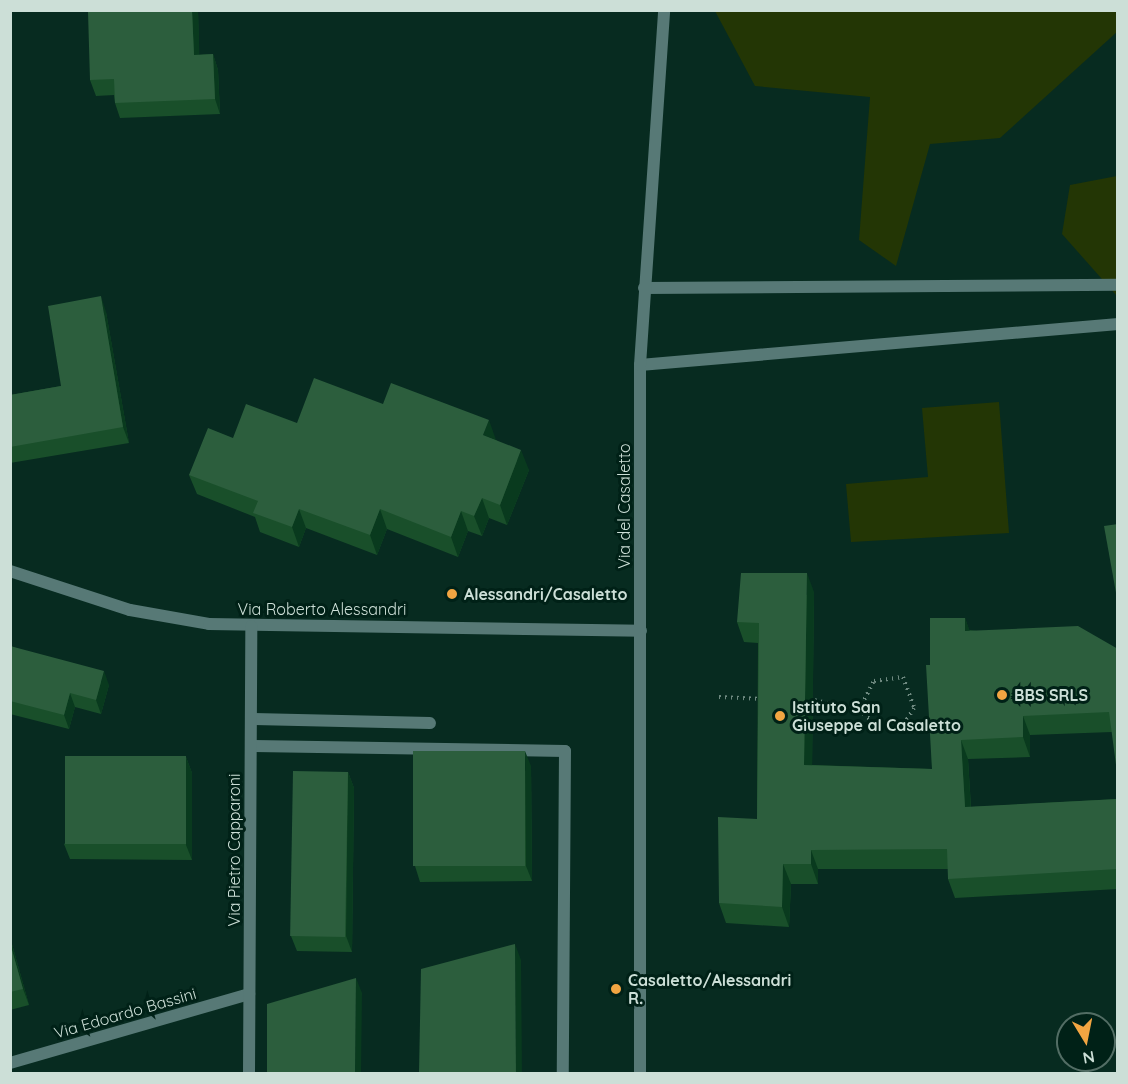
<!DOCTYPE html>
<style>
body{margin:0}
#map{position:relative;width:1128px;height:1084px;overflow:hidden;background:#072b20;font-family:Quicksand,sans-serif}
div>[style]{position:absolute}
.green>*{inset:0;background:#233605}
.path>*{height:4px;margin-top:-2px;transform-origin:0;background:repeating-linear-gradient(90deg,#6e8980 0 1.5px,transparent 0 6px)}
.service>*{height:12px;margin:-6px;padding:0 6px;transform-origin:6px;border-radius:6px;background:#577976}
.minor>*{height:12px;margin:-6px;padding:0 6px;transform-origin:6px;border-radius:6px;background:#577976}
.tertiary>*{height:12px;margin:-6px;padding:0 6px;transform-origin:6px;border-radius:6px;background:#577976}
.wall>*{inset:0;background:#194f2a}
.shaded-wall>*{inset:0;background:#093a1e}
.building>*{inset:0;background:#2c5e3d;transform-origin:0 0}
.dots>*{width:16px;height:16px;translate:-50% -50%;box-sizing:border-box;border:3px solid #002117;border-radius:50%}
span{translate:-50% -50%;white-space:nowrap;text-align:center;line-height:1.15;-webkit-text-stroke:6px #002117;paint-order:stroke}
.street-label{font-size:16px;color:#ccdfd7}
.poi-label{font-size:16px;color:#ccdfd7;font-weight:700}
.left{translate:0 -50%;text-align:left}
.frame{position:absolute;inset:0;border:12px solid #ccdfd7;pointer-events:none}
.north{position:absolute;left:1056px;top:1012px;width:60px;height:60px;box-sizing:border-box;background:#002117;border:2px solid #526d64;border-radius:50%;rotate:170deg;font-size:16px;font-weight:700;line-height:24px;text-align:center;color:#ccdfd7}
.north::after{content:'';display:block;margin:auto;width:21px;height:27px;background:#f2a542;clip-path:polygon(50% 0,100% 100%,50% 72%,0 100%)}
</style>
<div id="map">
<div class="green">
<i style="clip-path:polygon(715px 11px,1117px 11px,1118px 31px,1000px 138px,930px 144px,896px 266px,859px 240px,870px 97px,755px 86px)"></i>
<i style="clip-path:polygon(1117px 176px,1117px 296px,1062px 234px,1070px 185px)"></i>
<i style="clip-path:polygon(999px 402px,1009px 533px,851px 542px,846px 484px,928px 477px,922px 408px)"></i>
</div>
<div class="path">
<i style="left:719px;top:697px;width:44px;rotate:2.6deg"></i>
<i style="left:809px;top:699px;width:51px;rotate:12.4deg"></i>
<i style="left:859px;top:710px;width:33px;rotate:-63deg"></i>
<i style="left:874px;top:681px;width:29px;rotate:-8deg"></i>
<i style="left:903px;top:677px;width:33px;rotate:70deg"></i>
<i style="left:914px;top:708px;width:19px;rotate:122deg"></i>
<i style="left:904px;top:724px;width:26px;rotate:176deg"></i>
<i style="left:878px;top:726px;width:25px;rotate:-140deg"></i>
</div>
<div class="service">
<i style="left:644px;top:288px;width:474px;rotate:-0.4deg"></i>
<i style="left:640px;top:365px;width:480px;rotate:-4.9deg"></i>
<i style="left:252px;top:719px;width:178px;rotate:1.3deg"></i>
</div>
<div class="minor">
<i style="left:10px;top:571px;width:126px;rotate:18deg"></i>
<i style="left:130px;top:610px;width:80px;rotate:10deg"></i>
<i style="left:209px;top:624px;width:432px;rotate:0.9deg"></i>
<i style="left:252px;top:746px;width:313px;rotate:0.9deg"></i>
<i style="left:565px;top:751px;width:323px;rotate:90.4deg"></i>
<i style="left:10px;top:1063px;width:249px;rotate:-16.1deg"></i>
<i style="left:249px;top:1074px;width:448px;rotate:-89.7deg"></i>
</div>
<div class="tertiary">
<i style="left:640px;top:1074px;width:709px;rotate:-90deg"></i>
<i style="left:640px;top:365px;width:356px;rotate:-86.1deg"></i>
</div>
<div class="wall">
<i style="clip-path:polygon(112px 10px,198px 10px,199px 55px,213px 54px,218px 70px,220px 114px,120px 118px,115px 103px,114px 95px,96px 96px,90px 80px)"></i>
<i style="clip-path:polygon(106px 312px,129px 443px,10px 463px,10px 395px,61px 386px)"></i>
<i style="clip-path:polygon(383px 404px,496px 440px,529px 470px,507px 525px,489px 518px,482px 536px,468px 531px,458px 557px,387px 529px,377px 555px,306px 528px,299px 547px,260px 532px,255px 517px,197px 494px,189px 475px,233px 438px)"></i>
<i style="clip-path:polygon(814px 592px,812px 765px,932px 769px,930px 665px,965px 618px,969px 630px,1118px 649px,1112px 732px,1030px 735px,1030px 757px,968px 759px,971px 807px,1118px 799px,1118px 889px,955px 898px,948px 879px,948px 869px,818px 869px,818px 884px,791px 884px,789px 927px,726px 923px,719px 903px,757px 819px,758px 643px,744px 642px,737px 622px)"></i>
<i style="clip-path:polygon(10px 643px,11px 646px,109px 685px,101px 714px,75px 707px,69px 729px,10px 714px)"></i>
<i style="clip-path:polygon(186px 757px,192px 773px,192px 860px,70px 859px,64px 844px)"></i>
<i style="clip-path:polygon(531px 766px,532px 881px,420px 882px,415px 866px)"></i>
<i style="clip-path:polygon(348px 772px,354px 788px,352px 952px,297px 951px,291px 936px)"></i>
<i style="clip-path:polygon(10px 937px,29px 1005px,10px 1010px)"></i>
</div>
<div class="shaded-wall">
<i style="clip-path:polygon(192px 10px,198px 10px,200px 71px,194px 55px)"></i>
<i style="clip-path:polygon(213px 54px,218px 70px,220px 114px,215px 99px)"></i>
<i style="clip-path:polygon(101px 296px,106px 312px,129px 443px,123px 427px)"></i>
<i style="clip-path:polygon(489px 420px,496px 440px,483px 435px)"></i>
<i style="clip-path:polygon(521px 450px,529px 470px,507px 525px,500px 505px)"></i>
<i style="clip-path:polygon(482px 498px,489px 518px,482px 536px,474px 516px)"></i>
<i style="clip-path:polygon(299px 509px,306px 528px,299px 547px,292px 527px)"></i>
<i style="clip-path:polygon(380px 509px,387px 529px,377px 555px,370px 535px)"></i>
<i style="clip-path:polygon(461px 511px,468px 531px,458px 557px,451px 537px)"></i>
<i style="clip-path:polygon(807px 573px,814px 592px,812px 784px,804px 765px)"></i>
<i style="clip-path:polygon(965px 618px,972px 637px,965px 631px)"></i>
<i style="clip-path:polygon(104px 671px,109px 685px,101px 714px,96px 700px)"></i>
<i style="clip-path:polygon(70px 693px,75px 707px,69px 729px,64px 715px)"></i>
<i style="clip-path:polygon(1023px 716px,1030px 735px,1030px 757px,1023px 737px)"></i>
<i style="clip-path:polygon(961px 740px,968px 759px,972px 827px,965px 807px)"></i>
<i style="clip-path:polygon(525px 751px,531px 766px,532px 881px,526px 866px)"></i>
<i style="clip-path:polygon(186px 757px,192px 773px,192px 860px,186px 845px)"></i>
<i style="clip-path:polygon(348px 772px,354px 788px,352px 952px,346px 936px)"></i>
<i style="clip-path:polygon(811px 850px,818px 869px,818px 884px,811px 864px)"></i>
<i style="clip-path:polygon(783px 864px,791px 884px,789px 927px,782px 907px)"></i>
<i style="clip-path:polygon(10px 937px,29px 1005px,23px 989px,10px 943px)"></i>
<i style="clip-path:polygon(515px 944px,521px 960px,522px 1074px,516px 1074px)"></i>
<i style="clip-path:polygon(356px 978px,362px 993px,361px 1074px,355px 1074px)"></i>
</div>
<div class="building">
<i style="clip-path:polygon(112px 10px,192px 10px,194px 55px,213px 54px,215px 99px,115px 103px,114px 79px,90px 80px,88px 12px)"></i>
<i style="clip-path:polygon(101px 296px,123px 427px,10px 447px,10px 395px,61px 386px,48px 306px)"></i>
<i style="clip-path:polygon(314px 378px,383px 404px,391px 383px,489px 420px,483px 435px,521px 450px,500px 505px,482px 498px,474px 516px,461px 511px,451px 537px,380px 509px,370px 535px,299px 509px,292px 527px,253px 513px,258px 501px,189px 475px,208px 428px,233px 438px,246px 404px,297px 423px)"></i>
<i style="clip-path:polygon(1118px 524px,1118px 604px,1104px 526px)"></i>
<i style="clip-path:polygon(741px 573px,807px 573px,804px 765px,932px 769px,926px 665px,930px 665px,930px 618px,965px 618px,965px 631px,1078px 626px,1118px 649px,1118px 780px,1109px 712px,1023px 716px,1023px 737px,961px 740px,965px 807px,1118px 799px,1118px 869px,948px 879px,947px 849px,811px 850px,811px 864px,783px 864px,782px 907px,719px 903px,718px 817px,757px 819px,759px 623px,737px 622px)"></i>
<i style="clip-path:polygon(10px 646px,104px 671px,96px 700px,70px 693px,64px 715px,10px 701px)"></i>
<i style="left:525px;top:751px;width:115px;height:112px;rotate:90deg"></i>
<i style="left:65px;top:756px;width:121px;height:88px"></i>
<i style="left:293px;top:771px;width:55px;height:165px;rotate:1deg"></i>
<i style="clip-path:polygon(10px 943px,23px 989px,10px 992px)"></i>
<i style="clip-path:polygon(515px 944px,516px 1074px,419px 1074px,421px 969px)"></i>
<i style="clip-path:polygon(356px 978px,355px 1074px,267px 1074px,267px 1004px)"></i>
</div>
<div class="dots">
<i style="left:452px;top:594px;background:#f2a542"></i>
<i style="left:1002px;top:695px;background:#f2a542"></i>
<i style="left:780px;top:716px;background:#f2a542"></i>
<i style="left:616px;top:989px;background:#f2a542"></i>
</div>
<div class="street-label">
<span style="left:624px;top:506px;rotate:-90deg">Via del Casaletto</span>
<span style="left:322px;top:609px">Via Roberto Alessandri</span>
<span style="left:234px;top:850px;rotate:-90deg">Via Pietro Capparoni</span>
<span style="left:125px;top:1013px;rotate:-16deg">Via Edoardo Bassini</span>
</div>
<div class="poi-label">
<span class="left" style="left:464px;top:594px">Alessandri/Casaletto</span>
<span class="left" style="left:1014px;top:695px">BBS SRLS</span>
<span class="left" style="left:792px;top:716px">Istituto San<br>Giuseppe al Casaletto</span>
<span class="left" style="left:628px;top:989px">Casaletto/Alessandri<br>R.</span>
</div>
<div class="frame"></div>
<div class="north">N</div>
</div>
